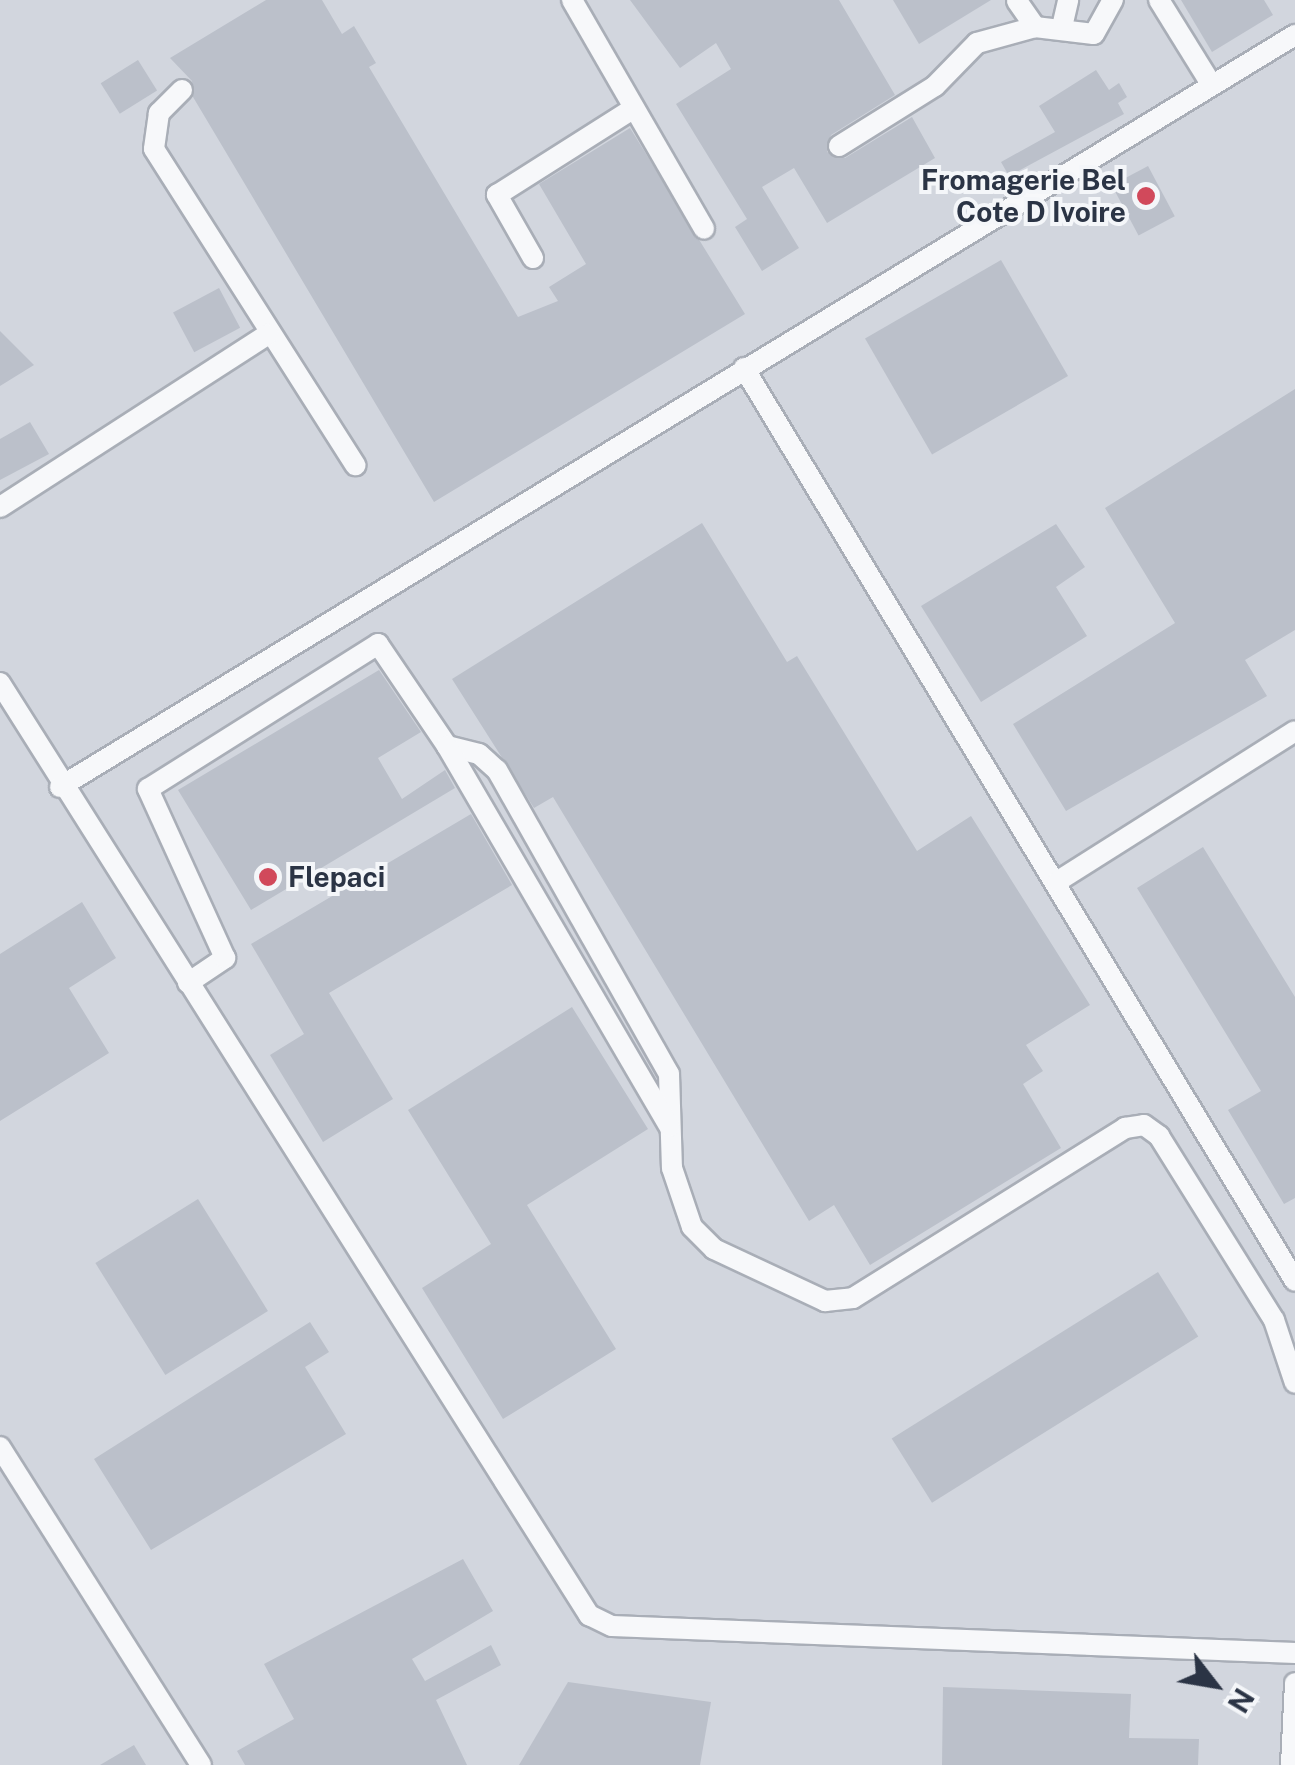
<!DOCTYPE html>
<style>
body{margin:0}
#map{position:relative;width:1295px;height:1765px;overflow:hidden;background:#e4e7ec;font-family:"Public Sans",sans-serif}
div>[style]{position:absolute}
.built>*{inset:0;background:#d2d6de;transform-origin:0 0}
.building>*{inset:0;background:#bbc0ca;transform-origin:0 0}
.roads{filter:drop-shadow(2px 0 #a9aeb7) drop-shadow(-2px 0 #a9aeb7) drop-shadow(0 2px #a9aeb7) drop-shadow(0 -2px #a9aeb7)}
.minor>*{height:20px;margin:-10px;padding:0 10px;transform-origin:10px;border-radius:10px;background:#f7f8fa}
.dots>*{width:28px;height:28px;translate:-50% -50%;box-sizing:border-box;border:5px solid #f4f6f9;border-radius:50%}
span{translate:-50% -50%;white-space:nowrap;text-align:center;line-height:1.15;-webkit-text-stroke:8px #f4f6f9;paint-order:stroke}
.poi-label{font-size:28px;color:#2b3445;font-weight:700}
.right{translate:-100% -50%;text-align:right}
.left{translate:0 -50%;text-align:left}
.north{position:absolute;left:1165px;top:1635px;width:100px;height:100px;-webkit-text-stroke:8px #f4f6f9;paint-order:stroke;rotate:121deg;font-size:28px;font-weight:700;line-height:40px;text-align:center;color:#2b3445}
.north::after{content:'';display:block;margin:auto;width:35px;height:45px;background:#2b3445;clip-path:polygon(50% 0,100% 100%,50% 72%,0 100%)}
</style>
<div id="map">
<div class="built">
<i style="left:0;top:0;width:1295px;height:1765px"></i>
</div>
<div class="building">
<i style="clip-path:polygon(266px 0,322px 0,342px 34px,354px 26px,376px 63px,369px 67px,518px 317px,558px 301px,549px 287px,586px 264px,539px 184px,630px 128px,745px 314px,434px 502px,193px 97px,192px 81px,170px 58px)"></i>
<i style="clip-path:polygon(630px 0,839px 0,895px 95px,831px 135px,827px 152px,845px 158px,912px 117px,935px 158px,827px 223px,794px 168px,762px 187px,799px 248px,762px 271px,735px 227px,747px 219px,676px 104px,731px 69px,716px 43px,680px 68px)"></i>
<i style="clip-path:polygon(893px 0,991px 0,919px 44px)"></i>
<i style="clip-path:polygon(1181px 0,1264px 0,1273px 15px,1212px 52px)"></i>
<i style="left:138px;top:60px;width:36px;height:44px;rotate:58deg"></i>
<i style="clip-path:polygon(1096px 70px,1109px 90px,1119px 83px,1127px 97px,1118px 103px,1124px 114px,1009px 176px,1001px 162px,1055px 132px,1039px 106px)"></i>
<i style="left:1148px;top:166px;width:57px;height:41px;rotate:62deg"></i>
<i style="left:1001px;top:260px;width:134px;height:157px;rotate:60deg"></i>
<i style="left:219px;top:288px;width:45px;height:52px;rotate:62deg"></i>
<i style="clip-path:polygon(0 331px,34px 365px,0 386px)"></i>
<i style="clip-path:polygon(1295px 389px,1295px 630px,1245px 660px,1267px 696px,1066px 811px,1013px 724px,1175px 623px,1105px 508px)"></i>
<i style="clip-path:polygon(30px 422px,49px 454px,0 480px,0 439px)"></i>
<i style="clip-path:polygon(702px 523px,787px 662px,797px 656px,917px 851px,971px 816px,1090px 1005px,1026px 1045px,1043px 1071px,1023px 1084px,1061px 1148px,870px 1265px,834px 1205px,809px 1221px,553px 797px,534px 808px,452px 679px)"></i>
<i style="clip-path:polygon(1056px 524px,1085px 567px,1056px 587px,1087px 636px,981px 702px,921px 606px)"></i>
<i style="clip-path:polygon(379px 670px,421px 732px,378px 758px,402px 799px,445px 770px,455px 788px,251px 910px,178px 790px)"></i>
<i style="clip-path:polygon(471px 814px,512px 885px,329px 993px,393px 1099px,323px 1142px,270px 1055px,304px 1034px,251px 944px)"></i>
<i style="clip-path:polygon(1203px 847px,1295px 997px,1295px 1198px,1284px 1204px,1228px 1110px,1261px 1091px,1137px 888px)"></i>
<i style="clip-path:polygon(82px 902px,116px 958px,69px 988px,109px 1053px,0 1121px,0 954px)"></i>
<i style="clip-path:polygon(572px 1007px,648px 1129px,527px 1205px,616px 1349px,503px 1419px,422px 1288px,491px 1244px,408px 1110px)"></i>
<i style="left:198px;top:1199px;width:132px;height:121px;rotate:58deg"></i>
<i style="left:1158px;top:1272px;width:76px;height:314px;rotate:58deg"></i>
<i style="clip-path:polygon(310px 1322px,329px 1352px,305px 1367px,346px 1434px,151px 1550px,94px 1459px)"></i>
<i style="clip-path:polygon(463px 1559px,493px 1611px,412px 1659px,425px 1681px,491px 1645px,501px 1665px,436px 1700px,467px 1765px,245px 1765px,237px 1751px,294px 1719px,264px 1664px)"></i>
<i style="clip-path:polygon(568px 1682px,711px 1702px,700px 1765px,519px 1765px)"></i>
<i style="clip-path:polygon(943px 1687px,1131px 1694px,1129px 1738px,1199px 1739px,1198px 1765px,942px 1765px)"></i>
<i style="clip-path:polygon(134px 1745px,146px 1765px,100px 1765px)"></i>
</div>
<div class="roads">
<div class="minor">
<i style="left:572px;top:0;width:264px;rotate:60deg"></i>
<i style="left:1159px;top:0;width:99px;rotate:58.2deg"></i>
<i style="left:1017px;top:1px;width:32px;rotate:55deg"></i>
<i style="left:1062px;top:27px;width:28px;rotate:-77deg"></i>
<i style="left:182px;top:90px;width:33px;rotate:135deg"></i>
<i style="left:159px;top:113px;width:36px;rotate:98deg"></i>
<i style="left:154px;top:149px;width:375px;rotate:57.5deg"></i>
<i style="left:839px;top:146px;width:113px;rotate:-32deg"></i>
<i style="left:935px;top:86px;width:60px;rotate:-45.7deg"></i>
<i style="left:977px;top:43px;width:60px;rotate:-15.4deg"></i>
<i style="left:1035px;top:27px;width:59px;rotate:6.8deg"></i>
<i style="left:1094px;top:34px;width:39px;rotate:-61deg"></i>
<i style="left:533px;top:258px;width:73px;rotate:-119.7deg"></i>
<i style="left:497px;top:195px;width:162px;rotate:-32.4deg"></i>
<i style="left:744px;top:368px;width:1066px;rotate:58.89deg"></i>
<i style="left:0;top:507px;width:319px;rotate:-32.8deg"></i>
<i style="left:0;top:683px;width:1103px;rotate:57.71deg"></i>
<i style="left:589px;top:1615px;width:25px;rotate:26deg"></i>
<i style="left:612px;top:1626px;width:684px;rotate:2.26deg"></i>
<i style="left:447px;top:746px;width:33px;rotate:14deg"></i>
<i style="left:479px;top:754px;width:24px;rotate:42deg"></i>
<i style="left:497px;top:770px;width:349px;rotate:60.5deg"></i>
<i style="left:669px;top:1074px;width:94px;rotate:88.2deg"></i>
<i style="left:672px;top:1168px;width:62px;rotate:71.3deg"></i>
<i style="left:692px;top:1227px;width:31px;rotate:45deg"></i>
<i style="left:714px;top:1249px;width:123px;rotate:25.1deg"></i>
<i style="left:825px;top:1301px;width:28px;rotate:-6deg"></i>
<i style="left:853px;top:1298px;width:321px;rotate:-32deg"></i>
<i style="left:1125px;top:1128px;width:19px;rotate:-9deg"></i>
<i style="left:1144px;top:1125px;width:19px;rotate:36deg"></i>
<i style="left:1159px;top:1136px;width:217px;rotate:58deg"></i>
<i style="left:1274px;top:1320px;width:66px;rotate:71.6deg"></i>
<i style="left:60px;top:787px;width:1446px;rotate:-31.34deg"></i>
<i style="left:1058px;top:881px;width:280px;rotate:-32.3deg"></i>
<i style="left:188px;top:983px;width:45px;rotate:-34deg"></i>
<i style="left:225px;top:958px;width:186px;rotate:-114.5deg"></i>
<i style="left:148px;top:789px;width:272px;rotate:-32.2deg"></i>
<i style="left:378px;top:644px;width:123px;rotate:55.9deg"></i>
<i style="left:447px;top:746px;width:441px;rotate:59.7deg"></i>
<i style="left:0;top:1447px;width:376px;rotate:57.7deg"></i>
<i style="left:1291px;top:1765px;width:82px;rotate:-87.2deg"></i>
</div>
</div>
<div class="dots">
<i style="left:1146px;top:196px;background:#d1495b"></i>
<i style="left:268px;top:877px;background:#d1495b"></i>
</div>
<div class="poi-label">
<span class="right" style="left:1126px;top:196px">Fromagerie Bel<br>Cote D Ivoire</span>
<span class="left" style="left:288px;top:877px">Flepaci</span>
</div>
<div class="north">N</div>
</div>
